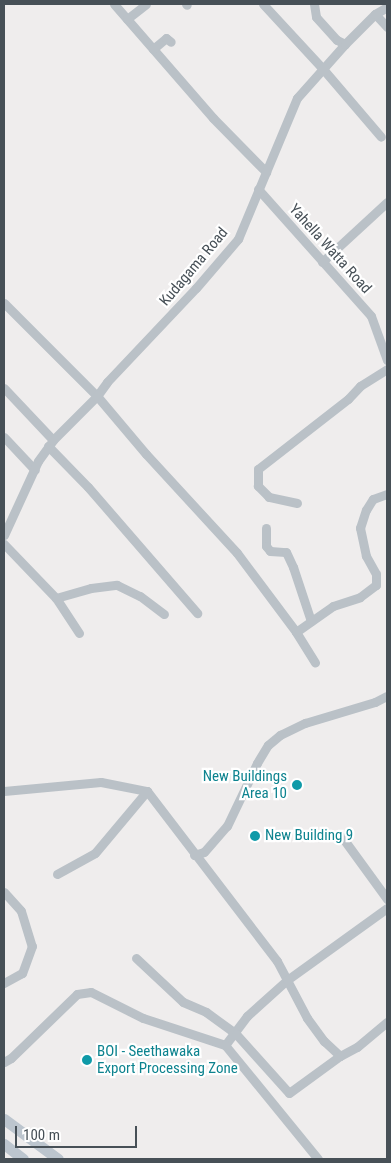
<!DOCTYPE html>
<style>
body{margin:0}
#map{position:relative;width:391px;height:1163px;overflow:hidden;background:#efeded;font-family:"Roboto Condensed",sans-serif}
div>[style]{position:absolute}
.street>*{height:9px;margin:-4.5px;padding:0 4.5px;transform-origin:4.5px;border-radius:4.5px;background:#bac1c7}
.secondary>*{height:11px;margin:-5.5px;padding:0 5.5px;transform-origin:5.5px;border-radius:5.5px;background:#bcc5ce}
.dots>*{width:14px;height:14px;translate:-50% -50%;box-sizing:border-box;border:2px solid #fff;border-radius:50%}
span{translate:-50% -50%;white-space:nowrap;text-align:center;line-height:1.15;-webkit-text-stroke:4.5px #fff;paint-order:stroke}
.street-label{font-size:15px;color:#475057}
.culture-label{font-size:15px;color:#0d838f}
.right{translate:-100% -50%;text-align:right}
.left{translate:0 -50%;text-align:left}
.frame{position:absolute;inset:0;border:5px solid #475057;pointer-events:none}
.scale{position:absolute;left:15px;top:1126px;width:122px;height:22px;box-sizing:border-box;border:2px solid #475057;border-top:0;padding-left:6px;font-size:15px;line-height:18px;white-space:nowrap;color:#475057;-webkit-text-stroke:4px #fff;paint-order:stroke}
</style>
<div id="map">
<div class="street">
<i style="left:114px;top:4px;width:151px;rotate:49deg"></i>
<i style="left:213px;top:118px;width:76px;rotate:45.5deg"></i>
<i style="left:186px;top:4px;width:1px;rotate:45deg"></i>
<i style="left:263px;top:4px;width:88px;rotate:47.3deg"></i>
<i style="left:323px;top:69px;width:89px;rotate:49.5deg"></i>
<i style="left:314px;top:4px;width:13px;rotate:81deg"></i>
<i style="left:316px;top:17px;width:31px;rotate:48deg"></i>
<i style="left:337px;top:40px;width:9px;rotate:27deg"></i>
<i style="left:375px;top:14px;width:18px;rotate:47deg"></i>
<i style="left:127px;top:19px;width:24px;rotate:-38deg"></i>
<i style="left:153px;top:49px;width:17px;rotate:-40deg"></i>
<i style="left:166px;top:38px;width:6px;rotate:39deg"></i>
<i style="left:258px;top:189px;width:170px;rotate:48.3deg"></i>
<i style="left:371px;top:316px;width:47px;rotate:70deg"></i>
<i style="left:322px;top:262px;width:88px;rotate:-42.7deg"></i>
<i style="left:4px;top:303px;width:132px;rotate:45deg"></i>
<i style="left:97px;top:396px;width:76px;rotate:49.8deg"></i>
<i style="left:146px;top:454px;width:134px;rotate:47.4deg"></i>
<i style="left:237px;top:553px;width:99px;rotate:53.2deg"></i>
<i style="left:296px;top:632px;width:36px;rotate:58deg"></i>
<i style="left:4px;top:388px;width:71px;rotate:46.7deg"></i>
<i style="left:4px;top:437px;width:45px;rotate:46.8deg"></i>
<i style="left:48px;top:446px;width:57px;rotate:45.7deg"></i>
<i style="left:88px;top:487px;width:167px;rotate:49.1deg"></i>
<i style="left:297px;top:503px;width:29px;rotate:-168deg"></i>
<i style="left:269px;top:497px;width:16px;rotate:-135deg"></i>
<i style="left:258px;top:486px;width:17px;rotate:-90deg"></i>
<i style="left:258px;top:469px;width:114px;rotate:-37.9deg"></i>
<i style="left:348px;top:399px;width:18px;rotate:-47deg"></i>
<i style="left:360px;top:386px;width:32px;rotate:-32deg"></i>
<i style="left:266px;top:528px;width:18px;rotate:90deg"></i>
<i style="left:266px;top:546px;width:6px;rotate:51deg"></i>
<i style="left:270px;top:551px;width:16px;rotate:4deg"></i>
<i style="left:286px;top:552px;width:17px;rotate:65deg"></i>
<i style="left:293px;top:567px;width:57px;rotate:71.6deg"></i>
<i style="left:4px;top:535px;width:81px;rotate:-65.3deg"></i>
<i style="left:38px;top:461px;width:26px;rotate:-54deg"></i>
<i style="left:53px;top:440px;width:62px;rotate:-45deg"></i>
<i style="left:97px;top:396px;width:17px;rotate:-54deg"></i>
<i style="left:107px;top:382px;width:129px;rotate:-46.6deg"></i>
<i style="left:196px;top:288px;width:65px;rotate:-49.4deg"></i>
<i style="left:238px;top:239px;width:153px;rotate:-67.3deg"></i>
<i style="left:297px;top:98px;width:72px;rotate:-48.4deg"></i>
<i style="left:345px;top:44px;width:42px;rotate:-45deg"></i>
<i style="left:375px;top:14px;width:14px;rotate:-30deg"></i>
<i style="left:4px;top:544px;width:75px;rotate:46.1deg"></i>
<i style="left:56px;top:598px;width:36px;rotate:-16deg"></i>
<i style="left:91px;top:588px;width:26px;rotate:-7deg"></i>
<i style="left:117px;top:585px;width:25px;rotate:26deg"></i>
<i style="left:140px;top:596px;width:30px;rotate:37deg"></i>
<i style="left:56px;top:598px;width:42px;rotate:56.7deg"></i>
<i style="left:296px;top:632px;width:45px;rotate:-35.1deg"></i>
<i style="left:333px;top:606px;width:28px;rotate:-18deg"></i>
<i style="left:360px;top:597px;width:20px;rotate:-37deg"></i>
<i style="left:376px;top:585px;width:11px;rotate:-90deg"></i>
<i style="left:376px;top:574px;width:21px;rotate:-119deg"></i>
<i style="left:366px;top:556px;width:29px;rotate:-102deg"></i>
<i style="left:360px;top:528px;width:19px;rotate:-72deg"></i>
<i style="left:366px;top:510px;width:13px;rotate:-58deg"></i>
<i style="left:373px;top:499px;width:15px;rotate:-20deg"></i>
<i style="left:4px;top:791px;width:97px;rotate:-5.3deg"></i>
<i style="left:101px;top:782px;width:47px;rotate:11.1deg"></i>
<i style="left:147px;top:791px;width:214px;rotate:52.6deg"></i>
<i style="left:277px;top:961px;width:21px;rotate:62deg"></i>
<i style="left:287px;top:980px;width:54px;rotate:138deg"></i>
<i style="left:247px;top:1016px;width:36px;rotate:127deg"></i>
<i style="left:342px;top:837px;width:77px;rotate:54deg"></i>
<i style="left:194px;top:855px;width:10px;rotate:-17deg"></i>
<i style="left:204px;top:852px;width:35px;rotate:-49deg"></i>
<i style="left:227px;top:826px;width:70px;rotate:-64.5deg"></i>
<i style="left:257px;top:763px;width:21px;rotate:-59deg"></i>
<i style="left:268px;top:745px;width:16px;rotate:-40deg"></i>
<i style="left:280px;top:735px;width:28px;rotate:-26deg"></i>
<i style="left:305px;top:723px;width:73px;rotate:-16.7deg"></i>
<i style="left:375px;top:702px;width:13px;rotate:-27deg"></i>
<i style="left:57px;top:874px;width:43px;rotate:-28.9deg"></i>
<i style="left:95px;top:853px;width:81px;rotate:-50deg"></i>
<i style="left:4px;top:892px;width:25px;rotate:48deg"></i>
<i style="left:21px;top:911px;width:37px;rotate:73deg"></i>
<i style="left:32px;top:946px;width:29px;rotate:110deg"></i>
<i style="left:22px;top:973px;width:21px;rotate:151deg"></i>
<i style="left:387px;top:908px;width:123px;rotate:144.2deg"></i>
<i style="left:287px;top:980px;width:43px;rotate:62.2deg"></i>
<i style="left:307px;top:1018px;width:29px;rotate:54deg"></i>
<i style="left:324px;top:1041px;width:22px;rotate:43deg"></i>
<i style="left:340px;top:1056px;width:19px;rotate:-28deg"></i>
<i style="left:357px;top:1047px;width:39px;rotate:-40deg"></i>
<i style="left:136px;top:958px;width:64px;rotate:43.1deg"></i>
<i style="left:183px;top:1002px;width:25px;rotate:23deg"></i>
<i style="left:206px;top:1012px;width:37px;rotate:36deg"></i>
<i style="left:236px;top:1034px;width:79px;rotate:48.1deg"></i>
<i style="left:289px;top:1093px;width:63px;rotate:-36deg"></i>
<i style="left:4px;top:1062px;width:8px;rotate:-30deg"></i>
<i style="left:11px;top:1058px;width:92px;rotate:-44.1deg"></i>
<i style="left:77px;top:994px;width:14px;rotate:-8deg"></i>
<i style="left:91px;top:992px;width:58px;rotate:26.6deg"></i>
<i style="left:143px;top:1018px;width:86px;rotate:18.2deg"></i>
<i style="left:225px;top:1045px;width:147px;rotate:50.8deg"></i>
</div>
<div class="secondary">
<i style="left:4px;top:1119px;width:67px;rotate:36.5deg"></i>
<i style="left:4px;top:1144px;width:24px;rotate:38deg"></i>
</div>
<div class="dots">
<i style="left:297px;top:785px;background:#0f9aa8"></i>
<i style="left:255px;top:836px;background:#0f9aa8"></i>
<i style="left:87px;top:1060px;background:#0f9aa8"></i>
</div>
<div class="street-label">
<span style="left:330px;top:249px;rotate:48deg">Yahella Watta Road</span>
<span style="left:194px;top:267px;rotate:-50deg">Kudagama Road</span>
</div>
<div class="culture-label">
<span class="right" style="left:287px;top:785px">New Buildings<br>Area 10</span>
<span class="left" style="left:265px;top:836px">New Building 9</span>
<span class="left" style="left:97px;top:1060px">BOI - Seethawaka<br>Export Processing Zone</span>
</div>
<div class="frame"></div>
<div class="scale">100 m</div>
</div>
